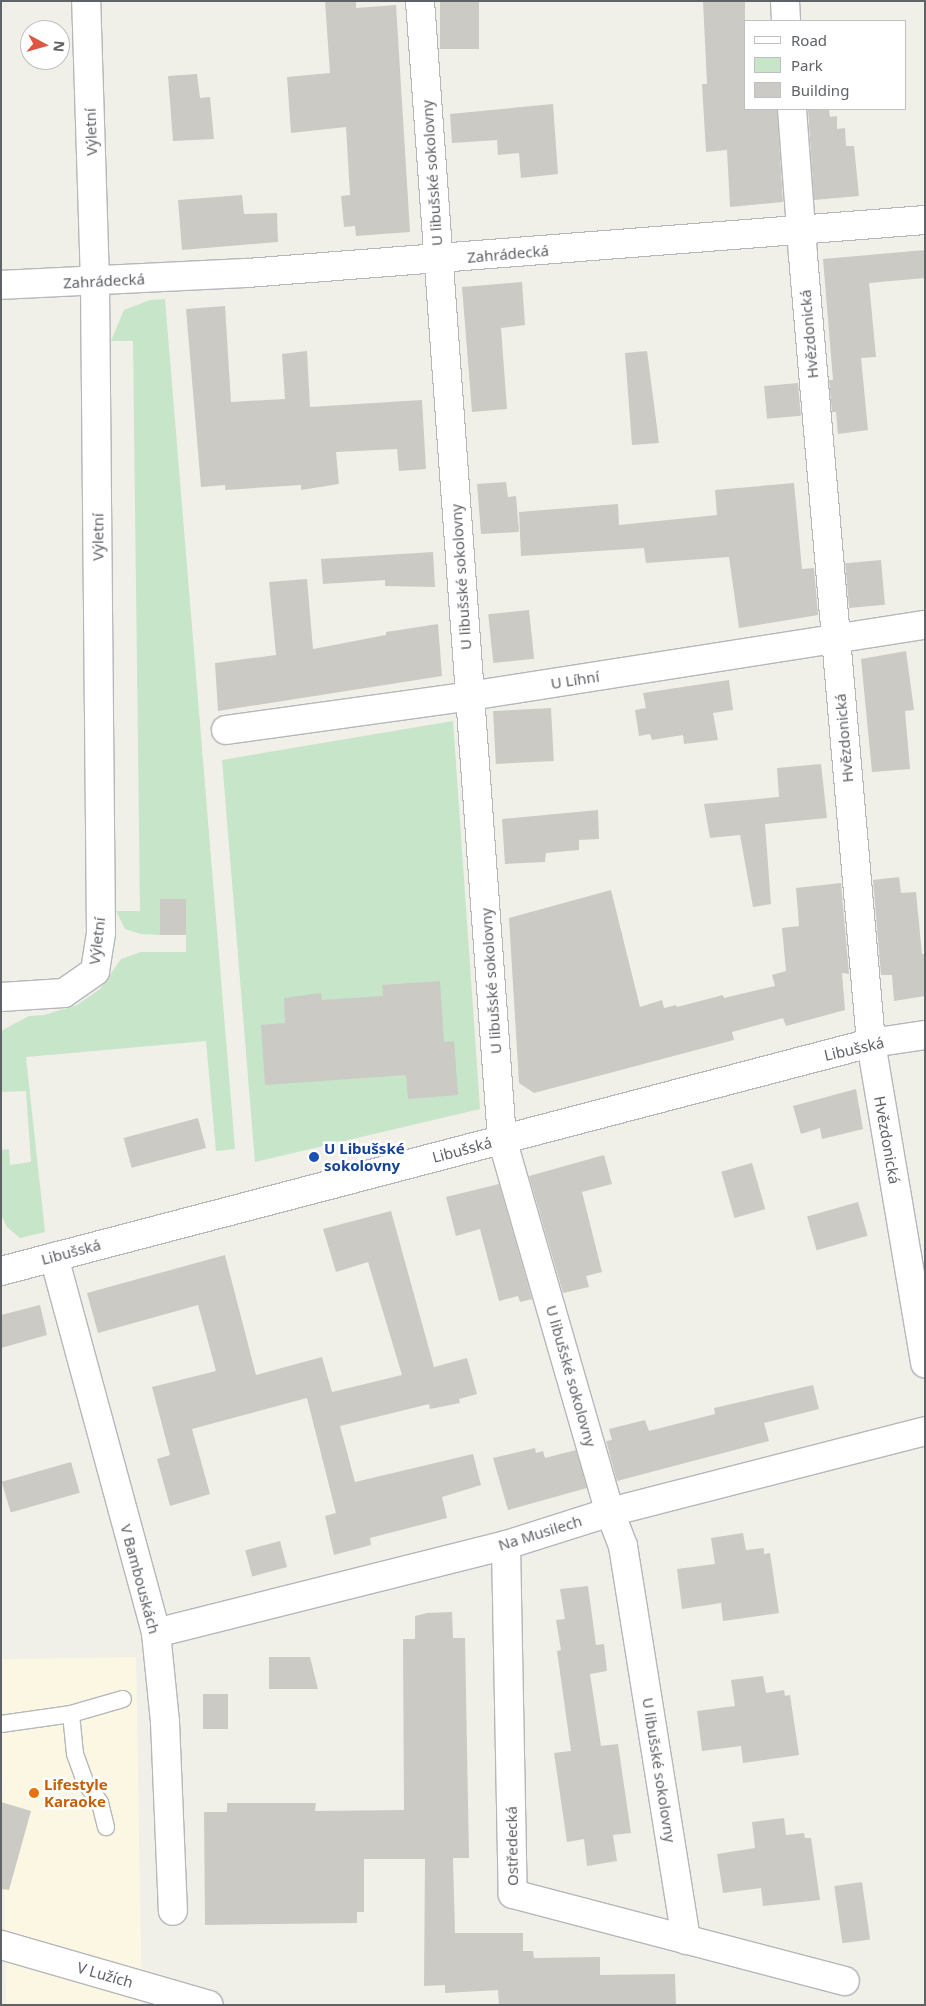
<!DOCTYPE html>
<meta charset="utf-8">
<style>
body{margin:0}
#map{position:relative;width:926px;height:2006px;overflow:hidden;background:#f0efe8;font-family:"Noto Sans",sans-serif}
div>[style]{position:absolute}
.commercial>*{inset:0;background:#fcf7e2;transform-origin:0 0}
.green>*{inset:0;background:#c7e5c9}
.building>*{inset:0;background:#cccac5;transform-origin:0 0}
.roads{filter:drop-shadow(1px 0 #b5b7bb) drop-shadow(-1px 0 #b5b7bb) drop-shadow(0 1px #b5b7bb) drop-shadow(0 -1px #b5b7bb)}
.lane>*{height:16px;margin:-8px;padding:0 8px;transform-origin:8px;border-radius:8px;background:#fff}
.street>*{height:28px;margin:-14px;padding:0 14px;transform-origin:14px;border-radius:14px;background:#fff}
.secondary>*{height:28px;margin:-14px;padding:0 14px;transform-origin:14px;border-radius:14px;background:#fff}
.dots>*{width:14px;height:14px;translate:-50% -50%;box-sizing:border-box;border:2px solid #fff;border-radius:50%}
span{translate:-50% -50%;white-space:nowrap;text-align:center;line-height:1.15;-webkit-text-stroke:5px #fff;paint-order:stroke}
.street-label{font-size:15px;color:#5f6267}
.transit-label{font-size:15px;color:#164399;font-weight:700}
.left{translate:0 -50%;text-align:left}
.food-label{font-size:15px;color:#c56008;font-weight:700}
.frame{position:absolute;inset:0;border:2px solid #5f6267;pointer-events:none}
.legend{position:absolute;left:744px;top:20px;width:162px;height:90px;box-sizing:border-box;background:#fff;border:1px solid #bfc0c2;margin:0;padding:6px 9px;list-style:none;font-size:15px;color:#5f6267}
.legend li{display:flex;align-items:center;gap:10px;height:25px}
.legend b{width:25px;border:1px solid #bfc0c2}
.north{position:absolute;left:20px;top:20px;width:50px;height:50px;box-sizing:border-box;background:#fff;border:1px solid #bfc0c2;border-radius:50%;rotate:96deg;font-size:14px;font-weight:700;line-height:20px;text-align:center;color:#5f6267}
.north::after{content:'';display:block;margin:auto;width:18px;height:22px;background:#dc5643;clip-path:polygon(50% 0,100% 100%,50% 72%,0 100%)}
</style>
<div id="map">
<div class="commercial">
<i style="left:136px;top:1657px;width:348px;height:136px;rotate:89deg"></i>
</div>
<div class="green">
<i style="clip-path:polygon(165px 299px,235px 1149px,216px 1151px,206px 1041px,26px 1057px,45px 1232px,20px 1238px,7px 1227px,1px 1214px,1px 1150px,9px 1149px,10px 1165px,31px 1162px,26px 1091px,1px 1092px,1px 1031px,29px 1016px,44px 1015px,77px 1005px,100px 989px,121px 959px,141px 952px,186px 952px,186px 899px,160px 899px,160px 935px,141px 934px,125px 929px,116px 911px,140px 911px,133px 341px,111px 341px,124px 310px,150px 300px)"></i>
<i style="clip-path:polygon(453px 721px,480px 1109px,255px 1162px,222px 760px)"></i>
</div>
<div class="building">
<i style="clip-path:polygon(325px 1px,356px 1px,356px 8px,396px 5px,410px 232px,356px 236px,355px 226px,344px 227px,341px 196px,350px 195px,346px 127px,291px 133px,287px 77px,330px 73px)"></i>
<i style="left:440px;top:1px;width:39px;height:48px"></i>
<i style="clip-path:polygon(703px 1px,745px 1px,745px 109px,777px 109px,783px 202px,730px 207px,727px 150px,706px 152px,702px 84px,707px 84px)"></i>
<i style="clip-path:polygon(197px 74px,200px 98px,210px 97px,214px 139px,173px 141px,168px 76px)"></i>
<i style="clip-path:polygon(553px 104px,558px 174px,521px 178px,519px 153px,498px 155px,497px 140px,452px 143px,450px 114px)"></i>
<i style="clip-path:polygon(808px 109px,829px 109px,830px 117px,837px 116px,837px 129px,845px 128px,846px 146px,854px 146px,859px 196px,814px 200px)"></i>
<i style="clip-path:polygon(242px 195px,244px 214px,277px 213px,278px 242px,182px 250px,178px 200px)"></i>
<i style="clip-path:polygon(925px 250px,925px 278px,869px 283px,876px 357px,861px 358px,868px 430px,838px 434px,836px 412px,832px 412px,829px 380px,833px 380px,823px 259px)"></i>
<i style="clip-path:polygon(522px 282px,525px 325px,501px 328px,507px 409px,472px 412px,462px 287px)"></i>
<i style="clip-path:polygon(225px 306px,231px 402px,285px 399px,282px 354px,307px 351px,310px 407px,422px 400px,426px 469px,399px 471px,397px 449px,336px 452px,339px 484px,301px 490px,301px 485px,225px 490px,225px 485px,201px 487px,186px 309px)"></i>
<i style="clip-path:polygon(647px 351px,659px 443px,632px 445px,625px 353px)"></i>
<i style="left:798px;top:383px;width:33px;height:34px;rotate:85deg"></i>
<i style="clip-path:polygon(506px 482px,508px 497px,516px 496px,519px 532px,481px 534px,477px 484px)"></i>
<i style="clip-path:polygon(794px 483px,802px 569px,814px 568px,818px 615px,739px 628px,729px 557px,646px 563px,644px 548px,521px 556px,519px 512px,618px 504px,619px 525px,717px 515px,715px 490px)"></i>
<i style="clip-path:polygon(433px 552px,435px 587px,385px 586px,385px 580px,323px 584px,321px 559px)"></i>
<i style="left:881px;top:560px;width:45px;height:36px;rotate:85deg"></i>
<i style="clip-path:polygon(307px 579px,313px 649px,386px 635px,386px 632px,438px 624px,442px 676px,218px 711px,215px 663px,276px 655px,269px 582px)"></i>
<i style="left:529px;top:610px;width:49px;height:41px;rotate:84deg"></i>
<i style="clip-path:polygon(906px 651px,914px 710px,905px 711px,910px 769px,872px 772px,861px 659px)"></i>
<i style="clip-path:polygon(729px 680px,733px 710px,713px 713px,718px 740px,684px 744px,683px 735px,652px 740px,650px 734px,639px 736px,635px 710px,646px 708px,643px 693px)"></i>
<i style="left:551px;top:708px;width:53px;height:58px;rotate:87deg"></i>
<i style="clip-path:polygon(821px 764px,827px 818px,765px 824px,771px 904px,753px 907px,740px 835px,710px 838px,704px 804px,779px 797px,777px 768px)"></i>
<i style="clip-path:polygon(598px 810px,599px 839px,579px 840px,579px 850px,546px 853px,545px 862px,505px 864px,502px 819px)"></i>
<i style="clip-path:polygon(899px 877px,901px 893px,916px 892px,922px 954px,925px 954px,925px 996px,894px 1001px,892px 975px,881px 975px,873px 880px)"></i>
<i style="clip-path:polygon(841px 883px,849px 974px,842px 973px,845px 1010px,786px 1026px,783px 1018px,732px 1032px,734px 1040px,534px 1093px,519px 1083px,509px 918px,611px 890px,640px 1007px,662px 1000px,664px 1008px,676px 1005px,677px 1007px,723px 995px,724px 998px,775px 986px,772px 975px,786px 971px,782px 928px,799px 926px,796px 888px)"></i>
<i style="left:160px;top:899px;width:26px;height:36px"></i>
<i style="clip-path:polygon(440px 981px,444px 1042px,454px 1041px,458px 1095px,408px 1099px,406px 1075px,265px 1085px,261px 1025px,285px 1023px,284px 998px,321px 993px,322px 1000px,383px 996px,382px 985px)"></i>
<i style="clip-path:polygon(856px 1089px,863px 1129px,822px 1139px,820px 1128px,801px 1134px,793px 1106px)"></i>
<i style="left:198px;top:1118px;width:31px;height:77px;rotate:75deg"></i>
<i style="clip-path:polygon(604px 1155px,612px 1184px,582px 1192px,602px 1272px,586px 1276px,589px 1287px,563px 1293px,529px 1176px)"></i>
<i style="left:752px;top:1163px;width:48px;height:32px;rotate:74deg"></i>
<i style="clip-path:polygon(499px 1184px,532px 1299px,520px 1302px,518px 1296px,499px 1301px,480px 1229px,456px 1236px,446px 1197px)"></i>
<i style="left:858px;top:1202px;width:35px;height:53px;rotate:74deg"></i>
<i style="clip-path:polygon(391px 1211px,434px 1367px,467px 1358px,477px 1394px,459px 1399px,460px 1403px,430px 1409px,429px 1404px,340px 1426px,355px 1482px,473px 1454px,481px 1485px,442px 1497px,447px 1518px,370px 1538px,371px 1545px,334px 1555px,325px 1516px,336px 1513px,307px 1398px,192px 1429px,210px 1494px,170px 1506px,157px 1459px,170px 1455px,152px 1387px,216px 1371px,198px 1305px,98px 1333px,87px 1293px,225px 1255px,256px 1375px,322px 1357px,332px 1392px,402px 1375px,368px 1262px,336px 1272px,323px 1229px)"></i>
<i style="clip-path:polygon(40px 1305px,47px 1335px,1px 1348px,1px 1315px)"></i>
<i style="clip-path:polygon(813px 1385px,819px 1409px,764px 1423px,769px 1441px,617px 1481px,606px 1441px,612px 1440px,609px 1429px,645px 1420px,649px 1431px,715px 1414px,714px 1408px)"></i>
<i style="clip-path:polygon(535px 1448px,536px 1453px,543px 1451px,545px 1458px,576px 1450px,587px 1488px,508px 1510px,493px 1458px)"></i>
<i style="left:71px;top:1462px;width:32px;height:72px;rotate:74deg"></i>
<i style="clip-path:polygon(743px 1533px,746px 1550px,764px 1548px,764px 1554px,770px 1553px,779px 1613px,723px 1621px,721px 1603px,682px 1609px,677px 1569px,715px 1564px,711px 1538px)"></i>
<i style="left:280px;top:1541px;width:27px;height:36px;rotate:75deg"></i>
<i style="clip-path:polygon(588px 1586px,596px 1645px,604px 1644px,607px 1671px,590px 1674px,601px 1746px,618px 1744px,631px 1833px,613px 1835px,617px 1861px,587px 1866px,584px 1839px,567px 1842px,554px 1753px,571px 1751px,557px 1651px,561px 1650px,556px 1620px,565px 1619px,560px 1589px)"></i>
<i style="clip-path:polygon(452px 1612px,453px 1638px,465px 1638px,469px 1858px,453px 1858px,455px 1933px,523px 1933px,523px 1951px,533px 1951px,534px 1958px,600px 1957px,600px 1975px,675px 1974px,676px 2005px,499px 2004px,498px 1990px,445px 1993px,445px 1985px,424px 1986px,425px 1859px,364px 1859px,364px 1912px,357px 1912px,357px 1923px,205px 1925px,204px 1812px,227px 1812px,227px 1803px,316px 1803px,315px 1811px,404px 1810px,403px 1639px,415px 1639px,415px 1616px,427px 1613px)"></i>
<i style="clip-path:polygon(269px 1657px,310px 1657px,318px 1689px,269px 1689px)"></i>
<i style="clip-path:polygon(763px 1676px,766px 1693px,784px 1690px,785px 1696px,790px 1695px,799px 1755px,743px 1763px,741px 1746px,702px 1751px,697px 1711px,735px 1706px,731px 1680px)"></i>
<i style="left:203px;top:1694px;width:25px;height:35px"></i>
<i style="clip-path:polygon(1px 1802px,31px 1811px,9px 1890px,1px 1889px)"></i>
<i style="clip-path:polygon(784px 1818px,786px 1835px,804px 1833px,805px 1838px,811px 1838px,820px 1900px,763px 1906px,761px 1888px,723px 1893px,717px 1854px,755px 1848px,752px 1822px)"></i>
<i style="left:862px;top:1882px;width:58px;height:28px;rotate:82deg"></i>
</div>
<div class="roads">
<div class="lane">
<i style="left:71px;top:1714px;width:40px;rotate:84.3deg"></i>
<i style="left:75px;top:1754px;width:30px;rotate:70deg"></i>
<i style="left:85px;top:1782px;width:26px;rotate:54deg"></i>
<i style="left:100px;top:1803px;width:25px;rotate:76deg"></i>
<i style="left:1px;top:1724px;width:71px;rotate:-8.1deg"></i>
<i style="left:71px;top:1714px;width:54px;rotate:-16.1deg"></i>
</div>
<div class="street">
<i style="left:420px;top:1px;width:1141px;rotate:85.88deg"></i>
<i style="left:502px;top:1139px;width:388px;rotate:73.9deg"></i>
<i style="left:610px;top:1512px;width:36px;rotate:69deg"></i>
<i style="left:623px;top:1546px;width:399px;rotate:80.9deg"></i>
<i style="left:785px;top:1px;width:20px;rotate:87deg"></i>
<i style="left:792px;top:109px;width:147px;rotate:85.7deg"></i>
<i style="left:803px;top:256px;width:790px;rotate:85.06deg"></i>
<i style="left:871px;top:1043px;width:325px;rotate:80.4deg"></i>
<i style="left:1px;top:285px;width:246px;rotate:-2.8deg"></i>
<i style="left:247px;top:273px;width:680px;rotate:-4.47deg"></i>
<i style="left:226px;top:730px;width:246px;rotate:-7.9deg"></i>
<i style="left:470px;top:696px;width:461px;rotate:-8.9deg"></i>
<i style="left:1px;top:997px;width:63px;rotate:-3.6deg"></i>
<i style="left:64px;top:993px;width:38px;rotate:-35deg"></i>
<i style="left:95px;top:971px;width:38px;rotate:-81deg"></i>
<i style="left:101px;top:933px;width:651px;rotate:-90.53deg"></i>
<i style="left:95px;top:282px;width:281px;rotate:-91.8deg"></i>
<i style="left:54px;top:1257px;width:390px;rotate:74.8deg"></i>
<i style="left:156px;top:1633px;width:89px;rotate:84.2deg"></i>
<i style="left:165px;top:1722px;width:189px;rotate:87.6deg"></i>
<i style="left:506px;top:1545px;width:349px;rotate:88.9deg"></i>
<i style="left:513px;top:1894px;width:343px;rotate:14.7deg"></i>
<i style="left:156px;top:1633px;width:361px;rotate:-14.1deg"></i>
<i style="left:506px;top:1545px;width:109px;rotate:-17.6deg"></i>
<i style="left:610px;top:1512px;width:325px;rotate:-14.4deg"></i>
<i style="left:1px;top:1945px;width:216px;rotate:16.1deg"></i>
</div>
<div class="secondary">
<i style="left:1px;top:1271px;width:899px;rotate:-14.69deg"></i>
<i style="left:871px;top:1043px;width:55px;rotate:-8.4deg"></i>
</div>
</div>
<div class="dots">
<i style="left:314px;top:1157px;background:#1a4fb4"></i>
<i style="left:34px;top:1793px;background:#e8710a"></i>
</div>
<div class="street-label">
<span style="left:91px;top:132px;rotate:-92deg">Výletní</span>
<span style="left:432px;top:173px;rotate:-94deg">U libušské sokolovny</span>
<span style="left:508px;top:254px;rotate:-5deg">Zahrádecká</span>
<span style="left:104px;top:281px;rotate:-3deg">Zahrádecká</span>
<span style="left:809px;top:334px;rotate:-95deg">Hvězdonická</span>
<span style="left:98px;top:537px;rotate:-90deg">Výletní</span>
<span style="left:461px;top:577px;rotate:-94deg">U libušské sokolovny</span>
<span style="left:575px;top:680px;rotate:-9deg">U Líhní</span>
<span style="left:844px;top:738px;rotate:-95deg">Hvězdonická</span>
<span style="left:97px;top:941px;rotate:-83deg">Výletní</span>
<span style="left:491px;top:981px;rotate:-94deg">U libušské sokolovny</span>
<span style="left:854px;top:1049px;rotate:-13deg">Libušská</span>
<span style="left:887px;top:1140px;rotate:80deg">Hvězdonická</span>
<span style="left:462px;top:1150px;rotate:-15deg">Libušská</span>
<span style="left:71px;top:1252px;rotate:-15deg">Libušská</span>
<span style="left:571px;top:1376px;rotate:74deg">U libušské sokolovny</span>
<span style="left:540px;top:1533px;rotate:-17deg">Na Musilech</span>
<span style="left:140px;top:1579px;rotate:75deg">V Bambouskách</span>
<span style="left:659px;top:1770px;rotate:81deg">U libušské sokolovny</span>
<span style="left:512px;top:1846px;rotate:-91deg">Ostředecká</span>
<span style="left:105px;top:1975px;rotate:16deg">V Lužích</span>
</div>
<div class="transit-label">
<span class="left" style="left:324px;top:1157px">U Libušské<br>sokolovny</span>
</div>
<div class="food-label">
<span class="left" style="left:44px;top:1793px">Lifestyle<br>Karaoke</span>
</div>
<div class="frame"></div>
<ul class="legend">
<li><b style="height:6px;background:#fff"></b>Road</li>
<li><b style="height:14px;background:#c7e5c9"></b>Park</li>
<li><b style="height:14px;background:#cccac5"></b>Building</li>
</ul>
<div class="north">N</div>
</div>
